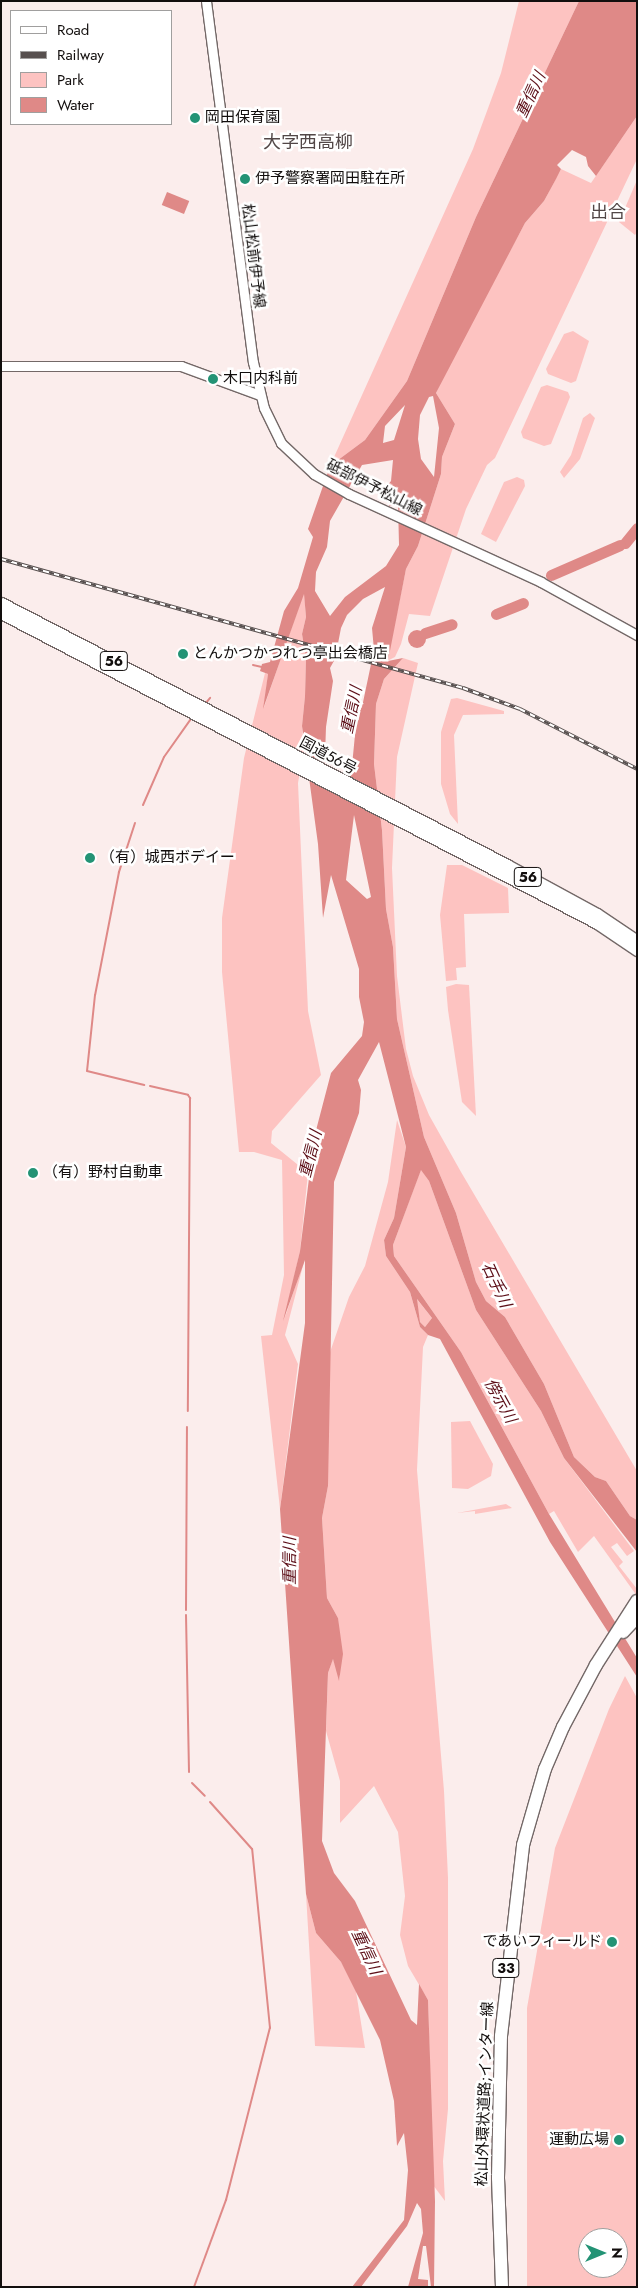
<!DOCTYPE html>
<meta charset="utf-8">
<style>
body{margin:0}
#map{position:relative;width:638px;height:2288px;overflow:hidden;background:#fbedec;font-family:Jost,"Noto Sans JP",sans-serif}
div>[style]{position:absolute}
.green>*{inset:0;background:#fdc3c1}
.water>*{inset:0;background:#df8987;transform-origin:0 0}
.round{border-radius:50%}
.stream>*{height:2px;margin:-1px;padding:0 1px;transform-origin:1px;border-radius:1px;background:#df8987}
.river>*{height:11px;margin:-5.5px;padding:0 5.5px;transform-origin:5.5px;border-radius:5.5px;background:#df8987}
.roads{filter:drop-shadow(1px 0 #736867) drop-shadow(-1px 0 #736867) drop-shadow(0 1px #736867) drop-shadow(0 -1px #736867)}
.secondary>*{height:9px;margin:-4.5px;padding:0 4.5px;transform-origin:4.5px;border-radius:4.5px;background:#fff}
.trunk>*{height:11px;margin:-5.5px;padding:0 5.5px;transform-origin:5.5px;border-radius:5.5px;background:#fff}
.motorway>*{height:12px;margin:-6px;padding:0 6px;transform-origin:6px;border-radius:6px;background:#fff}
.rail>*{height:4px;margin-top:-2px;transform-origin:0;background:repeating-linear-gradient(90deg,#fff 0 5.5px,#57504f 0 11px);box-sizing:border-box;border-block:1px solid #57504f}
.dots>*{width:14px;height:14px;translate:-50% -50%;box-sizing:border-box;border:2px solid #fff;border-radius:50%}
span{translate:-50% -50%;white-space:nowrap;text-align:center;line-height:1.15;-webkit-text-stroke:5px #fff;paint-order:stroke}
.shield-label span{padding:1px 4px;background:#fff;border:1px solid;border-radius:4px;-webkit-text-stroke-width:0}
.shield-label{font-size:14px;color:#120e0d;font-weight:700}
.poi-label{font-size:15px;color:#120e0d}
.left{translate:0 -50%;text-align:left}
.right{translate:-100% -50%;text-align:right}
.street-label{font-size:15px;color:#120e0d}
.water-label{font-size:16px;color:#5c0e17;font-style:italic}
.quarter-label{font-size:18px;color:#524747}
.frame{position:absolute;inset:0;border:2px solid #120e0d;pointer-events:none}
.legend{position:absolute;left:10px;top:10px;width:162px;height:115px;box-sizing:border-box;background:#fff;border:1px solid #a09f9e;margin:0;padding:6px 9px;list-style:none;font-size:15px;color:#120e0d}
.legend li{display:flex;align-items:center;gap:10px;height:25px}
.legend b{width:25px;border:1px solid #a09f9e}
.north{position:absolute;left:578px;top:2228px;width:50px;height:50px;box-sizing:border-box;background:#fff;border:1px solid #a09f9e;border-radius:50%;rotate:90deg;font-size:14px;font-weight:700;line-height:20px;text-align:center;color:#120e0d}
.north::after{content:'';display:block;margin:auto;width:18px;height:22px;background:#239375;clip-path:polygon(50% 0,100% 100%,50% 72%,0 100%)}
</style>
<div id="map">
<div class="green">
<i style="clip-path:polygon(519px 1px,579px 1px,476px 217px,407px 381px,365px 440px,330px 466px,473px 149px,501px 73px)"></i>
<i style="clip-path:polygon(637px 116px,637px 159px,495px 458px,487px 465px,466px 509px,430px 616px,409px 614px,401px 644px,395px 657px,387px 661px,406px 569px,418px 546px,441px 474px,442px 457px,455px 424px,436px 393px,456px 351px,525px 223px,544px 201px,561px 169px,591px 183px)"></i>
<i style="clip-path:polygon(637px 180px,637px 232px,635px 235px,619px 222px)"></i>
<i style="clip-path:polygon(573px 331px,589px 341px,576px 381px,571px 383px,548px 374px,546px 369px,564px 334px)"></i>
<i style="clip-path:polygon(547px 385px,568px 392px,570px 397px,551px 444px,544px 446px,523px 438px,521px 432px,541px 387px)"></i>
<i style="clip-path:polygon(590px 413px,595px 418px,580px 459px,564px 478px,560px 472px,571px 455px,583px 418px)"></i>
<i style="clip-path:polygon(517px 477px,524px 480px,525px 486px,496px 542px,481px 534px,504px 482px)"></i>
<i style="clip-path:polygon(304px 592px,306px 617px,302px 634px,306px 658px,305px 696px,302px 726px,304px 749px,298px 783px,308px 1011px,321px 1075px,272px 1131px,271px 1143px,308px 1173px,300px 1251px,285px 1317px,305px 1258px,285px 1335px,298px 1364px,280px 1509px,261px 1336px,272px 1335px,284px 1275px,282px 1160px,254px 1152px,239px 1152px,222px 972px,222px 918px,244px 758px,265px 673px,268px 674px,264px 707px)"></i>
<i style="clip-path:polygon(403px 658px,418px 663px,397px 757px,392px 868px,397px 976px,406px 1049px,413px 1076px,429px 1115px,461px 1172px,637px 1471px,637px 1520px,630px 1516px,606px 1481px,595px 1477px,574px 1457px,544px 1384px,505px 1317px,486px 1301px,476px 1282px,456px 1213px,424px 1137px,397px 1019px,393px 947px,386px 909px,382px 830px,374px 764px,376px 704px,384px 679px)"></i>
<i style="clip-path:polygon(457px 698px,504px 711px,504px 714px,463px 715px,454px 735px,458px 824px,450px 814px,441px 784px,441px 732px,451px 699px)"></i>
<i style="clip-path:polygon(447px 865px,462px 865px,508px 888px,509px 913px,464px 914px,466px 967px,456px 968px,457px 980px,446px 981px,440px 915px)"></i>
<i style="clip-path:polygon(456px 984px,469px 985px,476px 1116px,462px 1102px,448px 1010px,446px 987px)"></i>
<i style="clip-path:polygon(397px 1120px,406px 1147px,394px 1218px,384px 1240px,386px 1256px,410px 1292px,420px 1327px,428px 1335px,423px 1347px,417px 1470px,444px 1791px,448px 1878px,448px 2109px,443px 2161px,445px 2201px,433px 2185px,428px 2000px,408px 1966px,400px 1935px,405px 1896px,398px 1832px,374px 1786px,340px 1823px,340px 1781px,326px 1731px,328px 1673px,333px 1658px,340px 1680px,338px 1618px,327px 1598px,322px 1518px,328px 1486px,328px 1358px,349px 1297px,365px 1266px,388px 1182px)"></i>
<i style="clip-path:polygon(421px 1169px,429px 1181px,476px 1310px,541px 1411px,564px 1458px,634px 1551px,627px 1556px,617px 1543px,611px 1547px,623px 1562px,619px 1566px,637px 1589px,637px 1596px,594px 1536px,578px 1552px,554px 1511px,549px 1514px,461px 1352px,394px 1256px,393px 1245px)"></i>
<i style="clip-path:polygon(416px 1298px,432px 1318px,425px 1327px,420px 1322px)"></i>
<i style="clip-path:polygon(470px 1421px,493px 1464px,491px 1476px,468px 1489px,452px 1488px,451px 1422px)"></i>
<i style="clip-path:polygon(506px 1504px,512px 1508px,475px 1514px,475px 1511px,457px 1513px)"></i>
<i style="clip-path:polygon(evenodd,625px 1676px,637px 1698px,637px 2287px,527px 2287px,527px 2008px,555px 1848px,609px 1709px,625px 1676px,588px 2238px,618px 2238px,618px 2268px,588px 2268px,588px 2238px)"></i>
<i style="clip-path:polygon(306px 1894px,316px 1933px,341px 1962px,355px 1985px,365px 2048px,315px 2046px)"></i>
</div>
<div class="water">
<i style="clip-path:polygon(evenodd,579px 1px,637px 1px,637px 116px,596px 176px,588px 166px,586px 157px,572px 150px,557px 165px,561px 169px,556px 179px,544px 201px,525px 223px,436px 393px,455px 424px,442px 457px,441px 474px,418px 546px,406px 569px,388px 661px,403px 658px,384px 679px,376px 704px,374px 764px,382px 830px,386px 909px,393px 947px,397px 1019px,424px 1137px,456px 1213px,476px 1282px,486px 1301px,505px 1317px,544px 1384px,574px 1457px,595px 1477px,606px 1481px,630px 1516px,637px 1520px,637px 1552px,564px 1458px,541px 1411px,476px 1310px,429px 1181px,421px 1170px,393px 1245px,394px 1256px,461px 1352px,549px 1514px,637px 1658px,637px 1677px,550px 1542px,440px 1339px,428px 1335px,420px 1327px,410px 1292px,386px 1256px,384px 1240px,394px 1218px,406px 1147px,379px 1042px,358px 1080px,361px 1090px,359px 1113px,334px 1182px,328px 1486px,322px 1518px,327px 1598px,338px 1618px,343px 1654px,339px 1681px,333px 1659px,328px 1673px,322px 1841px,334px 1873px,355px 1901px,411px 2020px,417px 2025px,419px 1984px,428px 2000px,435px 2201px,434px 2287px,431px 2287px,426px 2246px,423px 2246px,418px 2279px,428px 2280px,428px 2287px,408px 2287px,423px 2233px,421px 2209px,417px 2203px,407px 2226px,361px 2287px,352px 2287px,404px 2220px,408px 2170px,404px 2133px,397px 2146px,394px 2101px,380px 2040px,341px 1962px,316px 1933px,306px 1894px,280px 1509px,305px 1323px,305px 1260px,283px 1321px,300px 1251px,314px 1138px,331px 1073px,362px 1036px,364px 1022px,359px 997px,359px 969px,331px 875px,323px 918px,318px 844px,302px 726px,305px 696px,306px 658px,302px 634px,306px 617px,304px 594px,263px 709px,268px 674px,260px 671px,262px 664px,270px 662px,284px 611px,298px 588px,313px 537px,308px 529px,330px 466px,365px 440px,407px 381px,476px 217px,579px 1px,433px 396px,439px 428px,434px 477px,421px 459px,418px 439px,420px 415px,429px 397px,433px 396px,579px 1px,405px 405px,394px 440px,383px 443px,385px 426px,405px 405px,579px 1px,393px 460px,391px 481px,386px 487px,389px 506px,398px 504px,399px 545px,386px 566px,345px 597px,330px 616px,315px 591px,316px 572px,327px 547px,330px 521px,362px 465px,393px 460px,579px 1px,385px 587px,372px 628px,374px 650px,362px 707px,357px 714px,349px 797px,324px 785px,326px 727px,333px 681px,330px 668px,335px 659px,341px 628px,347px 615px,363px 599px,385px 587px,579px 1px,354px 815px,371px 897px,367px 899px,346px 880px,354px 815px,579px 1px,417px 1299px,432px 1318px,425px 1327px,420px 1322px,417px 1299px)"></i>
<i style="left:167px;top:192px;width:24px;height:14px;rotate:22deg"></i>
<i class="round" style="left:408px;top:630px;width:18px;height:18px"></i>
</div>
<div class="stream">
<i style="left:253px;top:665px;width:9px;rotate:13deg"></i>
<i style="left:205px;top:704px;width:8px;rotate:-50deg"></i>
<i style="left:143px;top:805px;width:52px;rotate:-66.4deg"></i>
<i style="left:164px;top:757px;width:50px;rotate:-54.7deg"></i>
<i style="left:135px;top:823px;width:52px;rotate:108.1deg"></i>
<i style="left:119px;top:872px;width:125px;rotate:101deg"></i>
<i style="left:95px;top:995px;width:76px;rotate:96deg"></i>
<i style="left:87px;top:1071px;width:59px;rotate:13.8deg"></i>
<i style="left:150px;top:1086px;width:39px;rotate:13deg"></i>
<i style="left:188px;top:1095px;width:4px;rotate:56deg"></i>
<i style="left:190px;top:1098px;width:313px;rotate:90.4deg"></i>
<i style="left:186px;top:1610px;width:183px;rotate:-89.7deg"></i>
<i style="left:186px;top:1615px;width:157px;rotate:88.9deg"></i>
<i style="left:192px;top:1783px;width:18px;rotate:45deg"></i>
<i style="left:194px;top:2287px;width:93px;rotate:-69.8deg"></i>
<i style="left:226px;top:2200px;width:178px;rotate:-75.7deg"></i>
<i style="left:270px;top:2028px;width:180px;rotate:-95.7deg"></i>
<i style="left:252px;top:1849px;width:63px;rotate:-131.8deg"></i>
</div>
<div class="river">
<i style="left:625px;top:543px;width:19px;rotate:-51deg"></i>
<i style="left:551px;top:575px;width:75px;rotate:-23.5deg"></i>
<i style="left:496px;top:614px;width:29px;rotate:-22deg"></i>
<i style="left:425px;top:633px;width:28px;rotate:-18deg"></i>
</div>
<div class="roads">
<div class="secondary">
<i style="left:206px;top:1px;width:364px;rotate:82.6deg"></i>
<i style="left:253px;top:362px;width:47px;rotate:76.6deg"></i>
<i style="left:264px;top:408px;width:39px;rotate:64deg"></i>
<i style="left:281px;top:443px;width:45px;rotate:43.2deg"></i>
<i style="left:314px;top:474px;width:40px;rotate:29.7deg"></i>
<i style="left:349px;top:494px;width:211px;rotate:24.6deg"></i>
<i style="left:541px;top:582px;width:110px;rotate:28.9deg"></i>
<i style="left:1px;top:366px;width:180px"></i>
<i style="left:181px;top:366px;width:84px;rotate:20.2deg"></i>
</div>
<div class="trunk">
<i style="left:1px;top:603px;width:570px;rotate:27.37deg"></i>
<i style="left:507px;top:865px;width:102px;rotate:28.6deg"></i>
<i style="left:597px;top:914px;width:48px;rotate:34deg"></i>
<i style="left:1px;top:613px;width:672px;rotate:27.48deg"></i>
<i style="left:597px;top:923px;width:48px;rotate:34deg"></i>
</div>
<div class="motorway">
<i style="left:623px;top:1632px;width:21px;rotate:-47deg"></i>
<i style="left:502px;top:2287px;width:109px;rotate:-92.1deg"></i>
<i style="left:498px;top:2178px;width:142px;rotate:-88.8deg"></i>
<i style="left:501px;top:2036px;width:192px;rotate:-83.4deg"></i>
<i style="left:523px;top:1845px;width:79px;rotate:-73.9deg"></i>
<i style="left:545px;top:1769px;width:46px;rotate:-66.8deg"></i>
<i style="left:563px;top:1727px;width:70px;rotate:-62deg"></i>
<i style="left:596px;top:1665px;width:76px;rotate:-57.4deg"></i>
</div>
</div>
<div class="rail">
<i style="left:1px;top:559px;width:480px;rotate:15.6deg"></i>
<i style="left:463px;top:688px;width:61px;rotate:20.2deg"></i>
<i style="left:520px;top:709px;width:131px;rotate:27.1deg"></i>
</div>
<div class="dots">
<i style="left:195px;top:118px;background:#239375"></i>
<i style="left:245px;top:179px;background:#239375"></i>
<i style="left:213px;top:379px;background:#239375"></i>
<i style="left:183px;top:654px;background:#239375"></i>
<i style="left:90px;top:858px;background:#239375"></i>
<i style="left:33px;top:1173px;background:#239375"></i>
<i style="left:612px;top:1942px;background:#239375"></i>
<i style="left:619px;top:2140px;background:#239375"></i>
</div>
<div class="shield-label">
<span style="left:114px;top:661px">56</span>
<span style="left:528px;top:877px">56</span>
<span style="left:506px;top:1968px">33</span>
</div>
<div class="poi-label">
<span class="left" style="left:205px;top:118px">岡田保育園</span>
<span class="left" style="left:255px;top:179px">伊予警察署岡田駐在所</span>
<span class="left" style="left:223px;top:379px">木口内科前</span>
<span class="left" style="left:193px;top:654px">とんかつかつれつ亭出会橋店</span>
<span class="left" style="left:100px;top:858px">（有）城西ボデイー</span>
<span class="left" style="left:43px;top:1173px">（有）野村自動車</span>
<span class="right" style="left:602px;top:1942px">であいフィールド</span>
<span class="right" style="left:609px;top:2140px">運動広場</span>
</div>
<div class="street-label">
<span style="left:253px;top:256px;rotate:83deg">松山松前伊予線</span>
<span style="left:374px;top:488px;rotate:27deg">砥部伊予松山線</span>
<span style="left:328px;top:756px;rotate:28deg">国道56号</span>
<span style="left:485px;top:2094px;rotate:-88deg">松山外環状道路;インター線</span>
</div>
<div class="water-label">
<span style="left:531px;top:95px;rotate:-65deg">重信川</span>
<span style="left:352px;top:710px;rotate:-78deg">重信川</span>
<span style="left:311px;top:1154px;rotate:-76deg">重信川</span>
<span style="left:496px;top:1285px;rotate:65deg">石手川</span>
<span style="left:500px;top:1401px;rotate:61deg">傍示川</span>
<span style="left:290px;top:1561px;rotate:-90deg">重信川</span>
<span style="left:366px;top:1952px;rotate:65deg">重信川</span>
</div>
<div class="quarter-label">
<span style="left:308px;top:142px">大字西高柳</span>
<span style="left:608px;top:212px">出合</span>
</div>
<div class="frame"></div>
<ul class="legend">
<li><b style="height:6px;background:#fff"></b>Road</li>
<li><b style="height:6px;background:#57504f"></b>Railway</li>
<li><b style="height:14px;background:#fdc3c1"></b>Park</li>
<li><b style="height:14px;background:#df8987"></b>Water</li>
</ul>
<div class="north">N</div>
</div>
